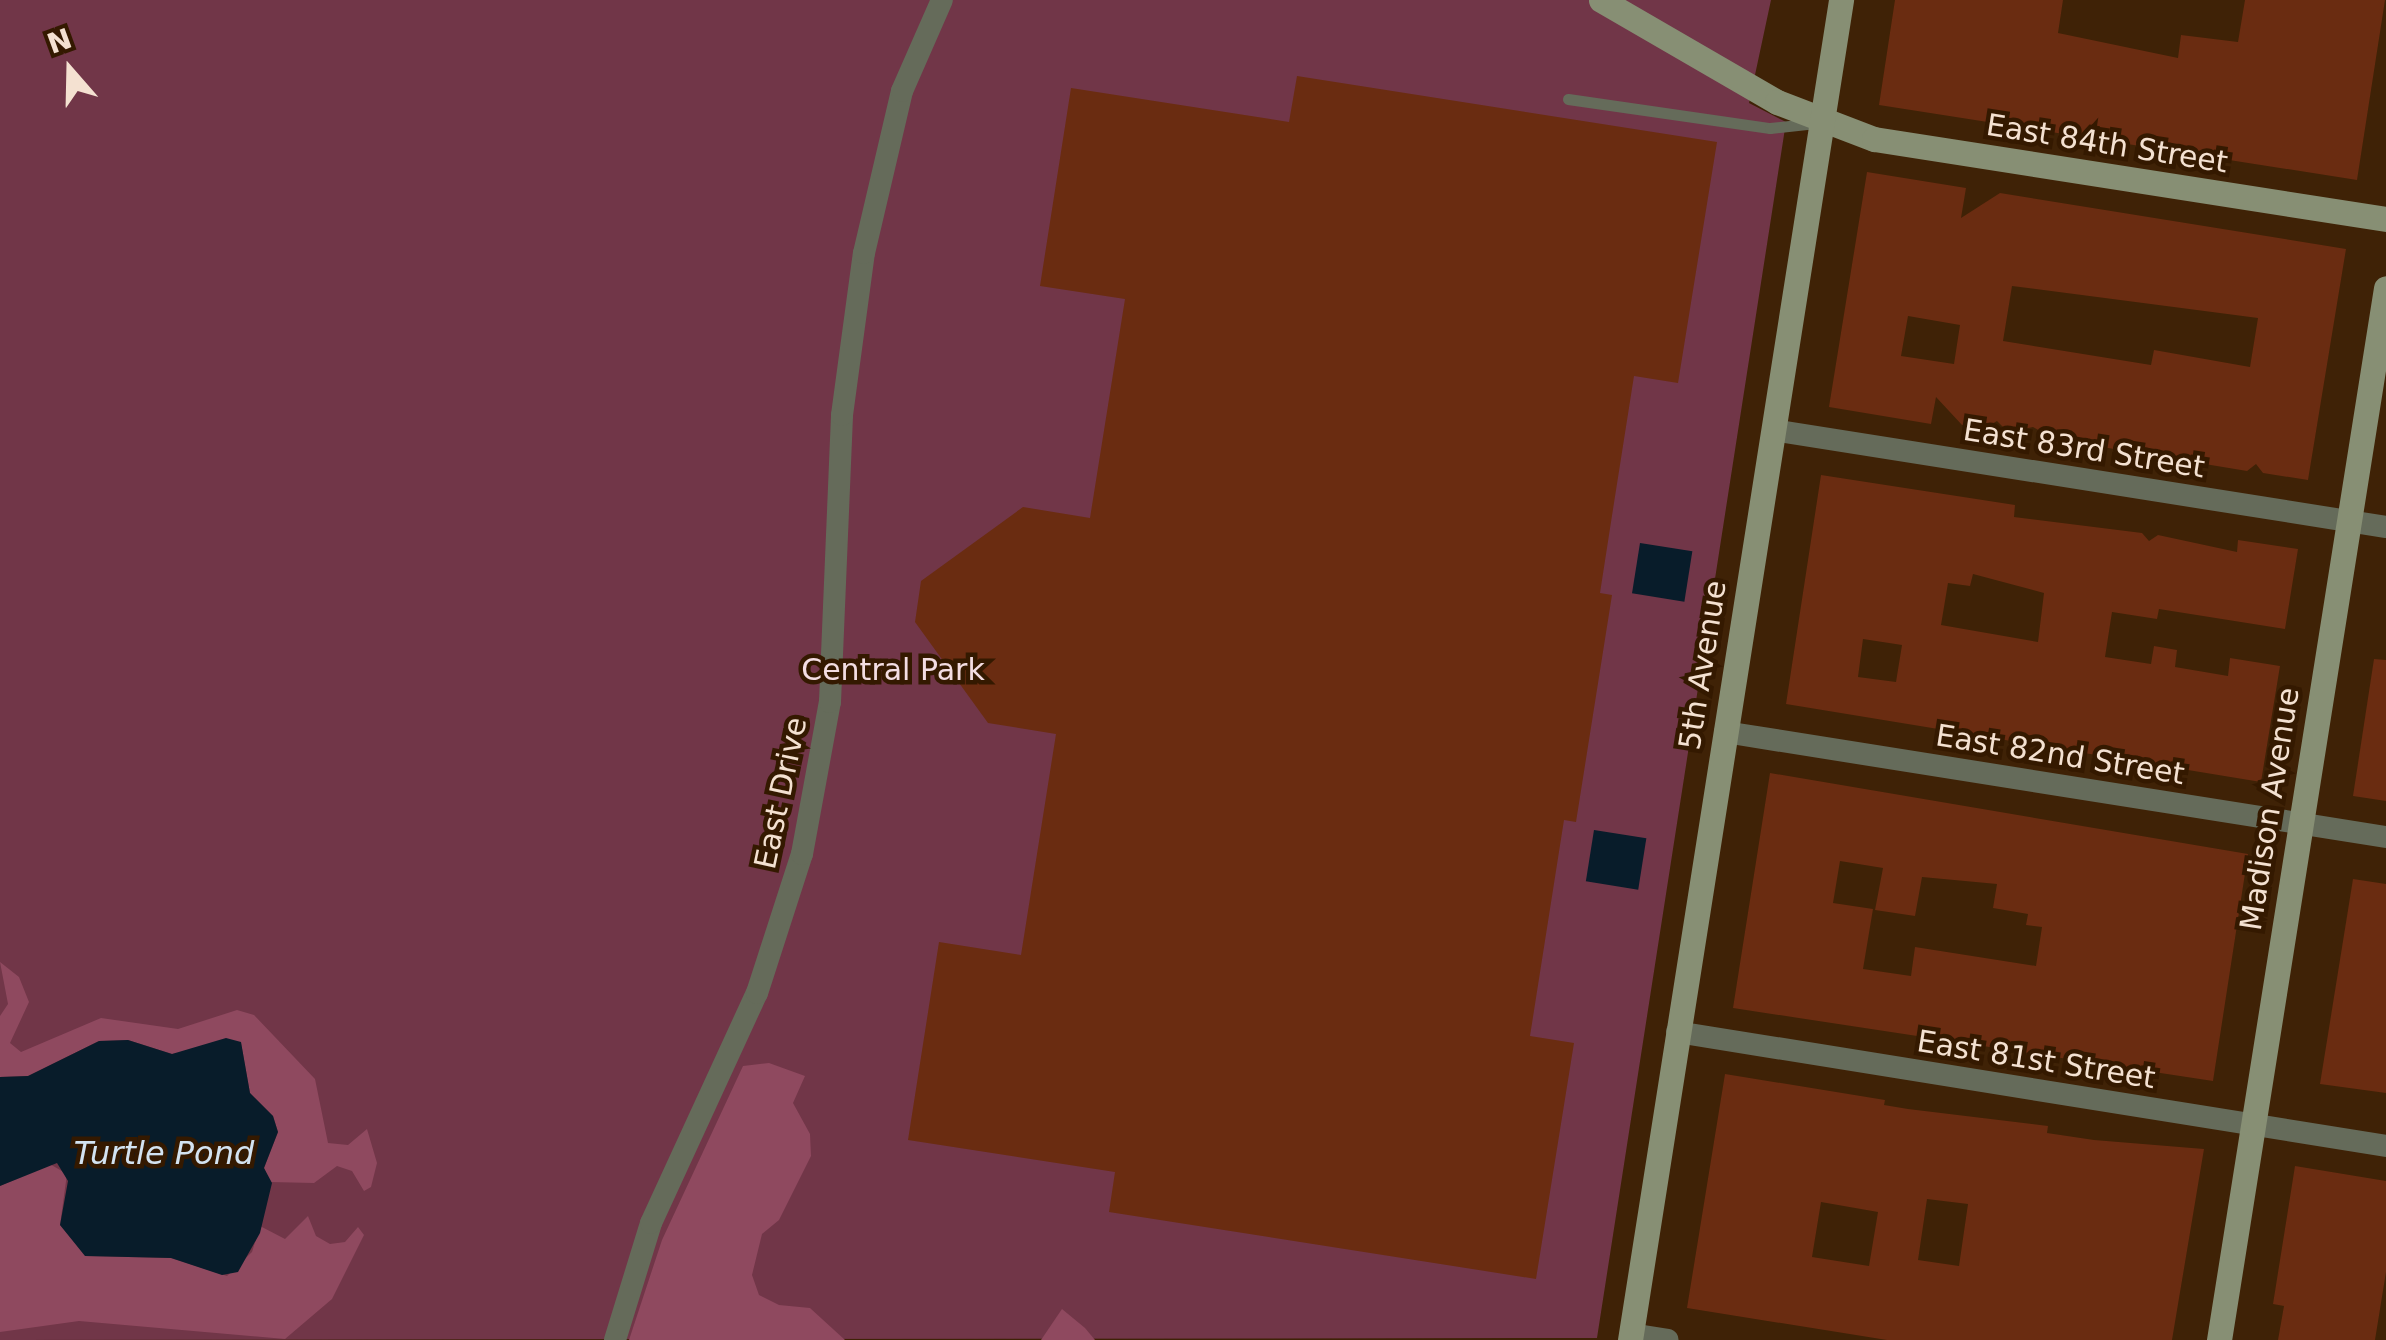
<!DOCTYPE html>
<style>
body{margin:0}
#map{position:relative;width:2386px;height:1340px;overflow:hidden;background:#3f2206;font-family:"DejaVu Sans",sans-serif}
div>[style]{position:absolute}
.green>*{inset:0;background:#713648}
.forest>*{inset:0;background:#8f495f}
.water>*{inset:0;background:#081c2a;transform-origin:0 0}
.building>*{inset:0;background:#6a2c11}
.lane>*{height:11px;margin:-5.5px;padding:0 5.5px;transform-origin:5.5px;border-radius:5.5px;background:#656b5a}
.street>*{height:22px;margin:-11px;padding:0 11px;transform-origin:11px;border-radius:11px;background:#656b5a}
.secondary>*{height:25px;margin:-12.5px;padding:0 12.5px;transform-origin:12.5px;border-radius:12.5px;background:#878f74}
span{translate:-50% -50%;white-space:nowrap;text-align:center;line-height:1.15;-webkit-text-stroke:9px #341900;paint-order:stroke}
.street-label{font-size:30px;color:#f4e1d1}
.park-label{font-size:30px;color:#f3dde2}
.water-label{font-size:32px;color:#d3e3f1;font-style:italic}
.north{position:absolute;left:20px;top:20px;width:100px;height:100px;-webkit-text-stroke:8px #341900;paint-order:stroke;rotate:340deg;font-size:28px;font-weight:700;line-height:40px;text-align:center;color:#f4e1d1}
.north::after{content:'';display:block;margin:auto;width:35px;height:45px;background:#f4e1d1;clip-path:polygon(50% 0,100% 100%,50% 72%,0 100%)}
</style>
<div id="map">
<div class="green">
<i style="clip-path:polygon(0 0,1771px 0,1749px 103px,1786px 122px,1597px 1338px,0 1340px)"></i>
</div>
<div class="forest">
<i style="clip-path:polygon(0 962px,19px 977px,29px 1002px,10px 1043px,21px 1052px,101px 1018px,178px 1029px,237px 1010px,254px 1015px,315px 1079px,328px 1143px,348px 1145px,367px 1129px,377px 1163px,371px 1187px,364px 1191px,352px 1171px,337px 1166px,314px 1183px,270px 1182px,264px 1168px,278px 1132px,273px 1116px,250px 1093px,241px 1043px,172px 1054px,128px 1040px,99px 1041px,28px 1076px,0 1077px,0 1016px,8px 1004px)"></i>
<i style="clip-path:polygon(769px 1063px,805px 1076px,793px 1103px,810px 1134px,811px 1156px,779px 1220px,762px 1234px,752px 1275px,759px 1295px,779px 1305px,810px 1308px,845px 1340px,629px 1340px,662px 1240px,743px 1066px)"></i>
<i style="clip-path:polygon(48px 1163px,67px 1174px,60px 1225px,86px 1256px,171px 1258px,227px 1276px,252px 1252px,260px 1226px,285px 1239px,308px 1216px,316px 1236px,330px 1244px,345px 1242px,358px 1227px,364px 1235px,332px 1299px,285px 1339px,79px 1321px,0 1332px,0 1186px)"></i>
<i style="clip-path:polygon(1062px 1309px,1085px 1328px,1095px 1340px,1041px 1340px)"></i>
</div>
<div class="water">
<i style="left:1640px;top:543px;width:53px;height:51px;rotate:9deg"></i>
<i style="left:1594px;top:830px;width:53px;height:52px;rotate:9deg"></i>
<i style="clip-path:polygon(226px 1038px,241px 1042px,250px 1093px,273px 1116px,278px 1132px,264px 1168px,272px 1183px,260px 1233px,238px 1272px,222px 1275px,171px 1258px,85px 1256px,60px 1225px,68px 1181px,57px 1163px,0 1186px,0 1077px,28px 1076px,99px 1041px,128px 1040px,172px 1054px)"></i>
</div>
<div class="building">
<i style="clip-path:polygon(1895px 0,2063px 0,2058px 33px,2178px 58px,2181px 35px,2238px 42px,2245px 0,2385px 0,2357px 180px,1879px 105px)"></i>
<i style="clip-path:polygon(1297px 76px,1717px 142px,1678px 383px,1634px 376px,1611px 522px,1600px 593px,1612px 595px,1576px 822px,1564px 820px,1530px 1036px,1574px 1043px,1536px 1279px,1109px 1212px,1115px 1172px,908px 1140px,939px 942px,1021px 955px,1056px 734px,988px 723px,915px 622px,921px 581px,1023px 507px,1090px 518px,1125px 299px,1040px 286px,1071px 88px,1289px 122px)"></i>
<i style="clip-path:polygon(evenodd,1867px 172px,1966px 188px,1961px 218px,2000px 193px,2346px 249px,2308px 480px,2263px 473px,2256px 464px,2247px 471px,2078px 443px,2065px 432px,2054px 439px,2033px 427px,2008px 432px,1997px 421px,1985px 428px,1962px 425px,1936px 397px,1931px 424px,1829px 407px,1867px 172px,2012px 286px,2258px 318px,2250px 367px,2154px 350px,2151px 365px,2003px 341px,2012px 286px,1867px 172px,1908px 316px,1960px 325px,1954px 364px,1901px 356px,1908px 316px)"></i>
<i style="clip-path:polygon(evenodd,1821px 475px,2015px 505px,2014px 517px,2142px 533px,2149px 541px,2158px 535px,2237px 552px,2238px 540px,2298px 549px,2285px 629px,2159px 609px,2157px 619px,2112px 612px,2105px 657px,2151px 664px,2154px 646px,2177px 650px,2175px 667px,2228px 676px,2230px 658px,2280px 666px,2261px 782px,1786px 704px,1821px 475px,1973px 574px,2044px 593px,2038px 642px,1941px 625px,1948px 583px,1970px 586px,1973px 574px,1821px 475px,1863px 639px,1902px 645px,1896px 682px,1858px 677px,1863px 639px)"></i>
<i style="clip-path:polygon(2374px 659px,2386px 660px,2386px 801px,2353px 796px)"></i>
<i style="clip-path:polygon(evenodd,1770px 773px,2248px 854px,2213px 1081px,1733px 1008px,1770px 773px,1840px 861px,1883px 868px,1875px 910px,1915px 916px,1922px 877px,1997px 884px,1993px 908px,2028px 914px,2026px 925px,2042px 927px,2036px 966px,1915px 947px,1911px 976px,1863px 969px,1873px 909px,1833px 903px,1840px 861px)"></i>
<i style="clip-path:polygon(2353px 879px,2386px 884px,2386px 1093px,2320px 1084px)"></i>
<i style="clip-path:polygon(evenodd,1725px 1074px,1885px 1100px,1884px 1105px,1908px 1109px,2048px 1126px,2047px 1133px,2094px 1140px,2204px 1149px,2172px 1340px,1887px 1340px,1687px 1308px,1725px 1074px,1927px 1199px,1968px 1204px,1959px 1266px,1918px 1260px,1927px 1199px,1725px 1074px,1821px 1202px,1878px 1212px,1869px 1266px,1812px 1257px,1821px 1202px)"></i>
<i style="clip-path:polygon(2295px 1166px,2386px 1181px,2386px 1272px,2375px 1340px,2278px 1340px,2284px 1306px,2273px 1304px)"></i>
</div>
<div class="lane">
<i style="left:1568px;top:99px;width:204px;rotate:8.2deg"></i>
<i style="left:1770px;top:128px;width:46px;rotate:-6.2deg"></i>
</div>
<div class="street">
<i style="left:1773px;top:430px;width:621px;rotate:8.99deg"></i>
<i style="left:1725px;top:732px;width:669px;rotate:9.03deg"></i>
<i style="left:1677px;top:1032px;width:718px;rotate:9.13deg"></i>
<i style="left:1631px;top:1334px;width:37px;rotate:9deg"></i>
<i style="left:615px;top:1340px;width:122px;rotate:-72.9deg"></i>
<i style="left:651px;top:1223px;width:253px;rotate:-65.3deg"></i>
<i style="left:757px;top:993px;width:146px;rotate:-72.1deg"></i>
<i style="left:802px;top:854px;width:155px;rotate:-79.6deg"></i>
<i style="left:830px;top:702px;width:287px;rotate:-87.6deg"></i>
<i style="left:842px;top:415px;width:163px;rotate:-82.3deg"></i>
<i style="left:864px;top:253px;width:166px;rotate:-76.8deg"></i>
<i style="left:902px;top:91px;width:99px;rotate:-66.3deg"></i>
</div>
<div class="secondary">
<i style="left:1601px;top:0;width:203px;rotate:30.1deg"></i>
<i style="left:1777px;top:102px;width:104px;rotate:20.9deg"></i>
<i style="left:1874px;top:139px;width:518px;rotate:8.88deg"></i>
<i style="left:1630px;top:1340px;width:1357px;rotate:-81.05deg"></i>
<i style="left:2219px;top:1340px;width:1065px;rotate:-80.98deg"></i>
</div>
<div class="street-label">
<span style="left:2107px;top:144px;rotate:9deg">East 84th Street</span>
<span style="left:2084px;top:449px;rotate:9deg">East 83rd Street</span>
<span style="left:1703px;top:665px;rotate:-81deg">5th Avenue</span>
<span style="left:2060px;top:755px;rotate:9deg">East 82nd Street</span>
<span style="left:781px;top:793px;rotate:-78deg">East Drive</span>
<span style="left:2270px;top:809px;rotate:-81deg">Madison Avenue</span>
<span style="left:2036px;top:1060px;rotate:9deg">East 81st Street</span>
</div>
<div class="park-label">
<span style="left:893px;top:670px">Central Park</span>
</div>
<div class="water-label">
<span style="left:164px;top:1153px">Turtle Pond</span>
</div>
<div class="north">N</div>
</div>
